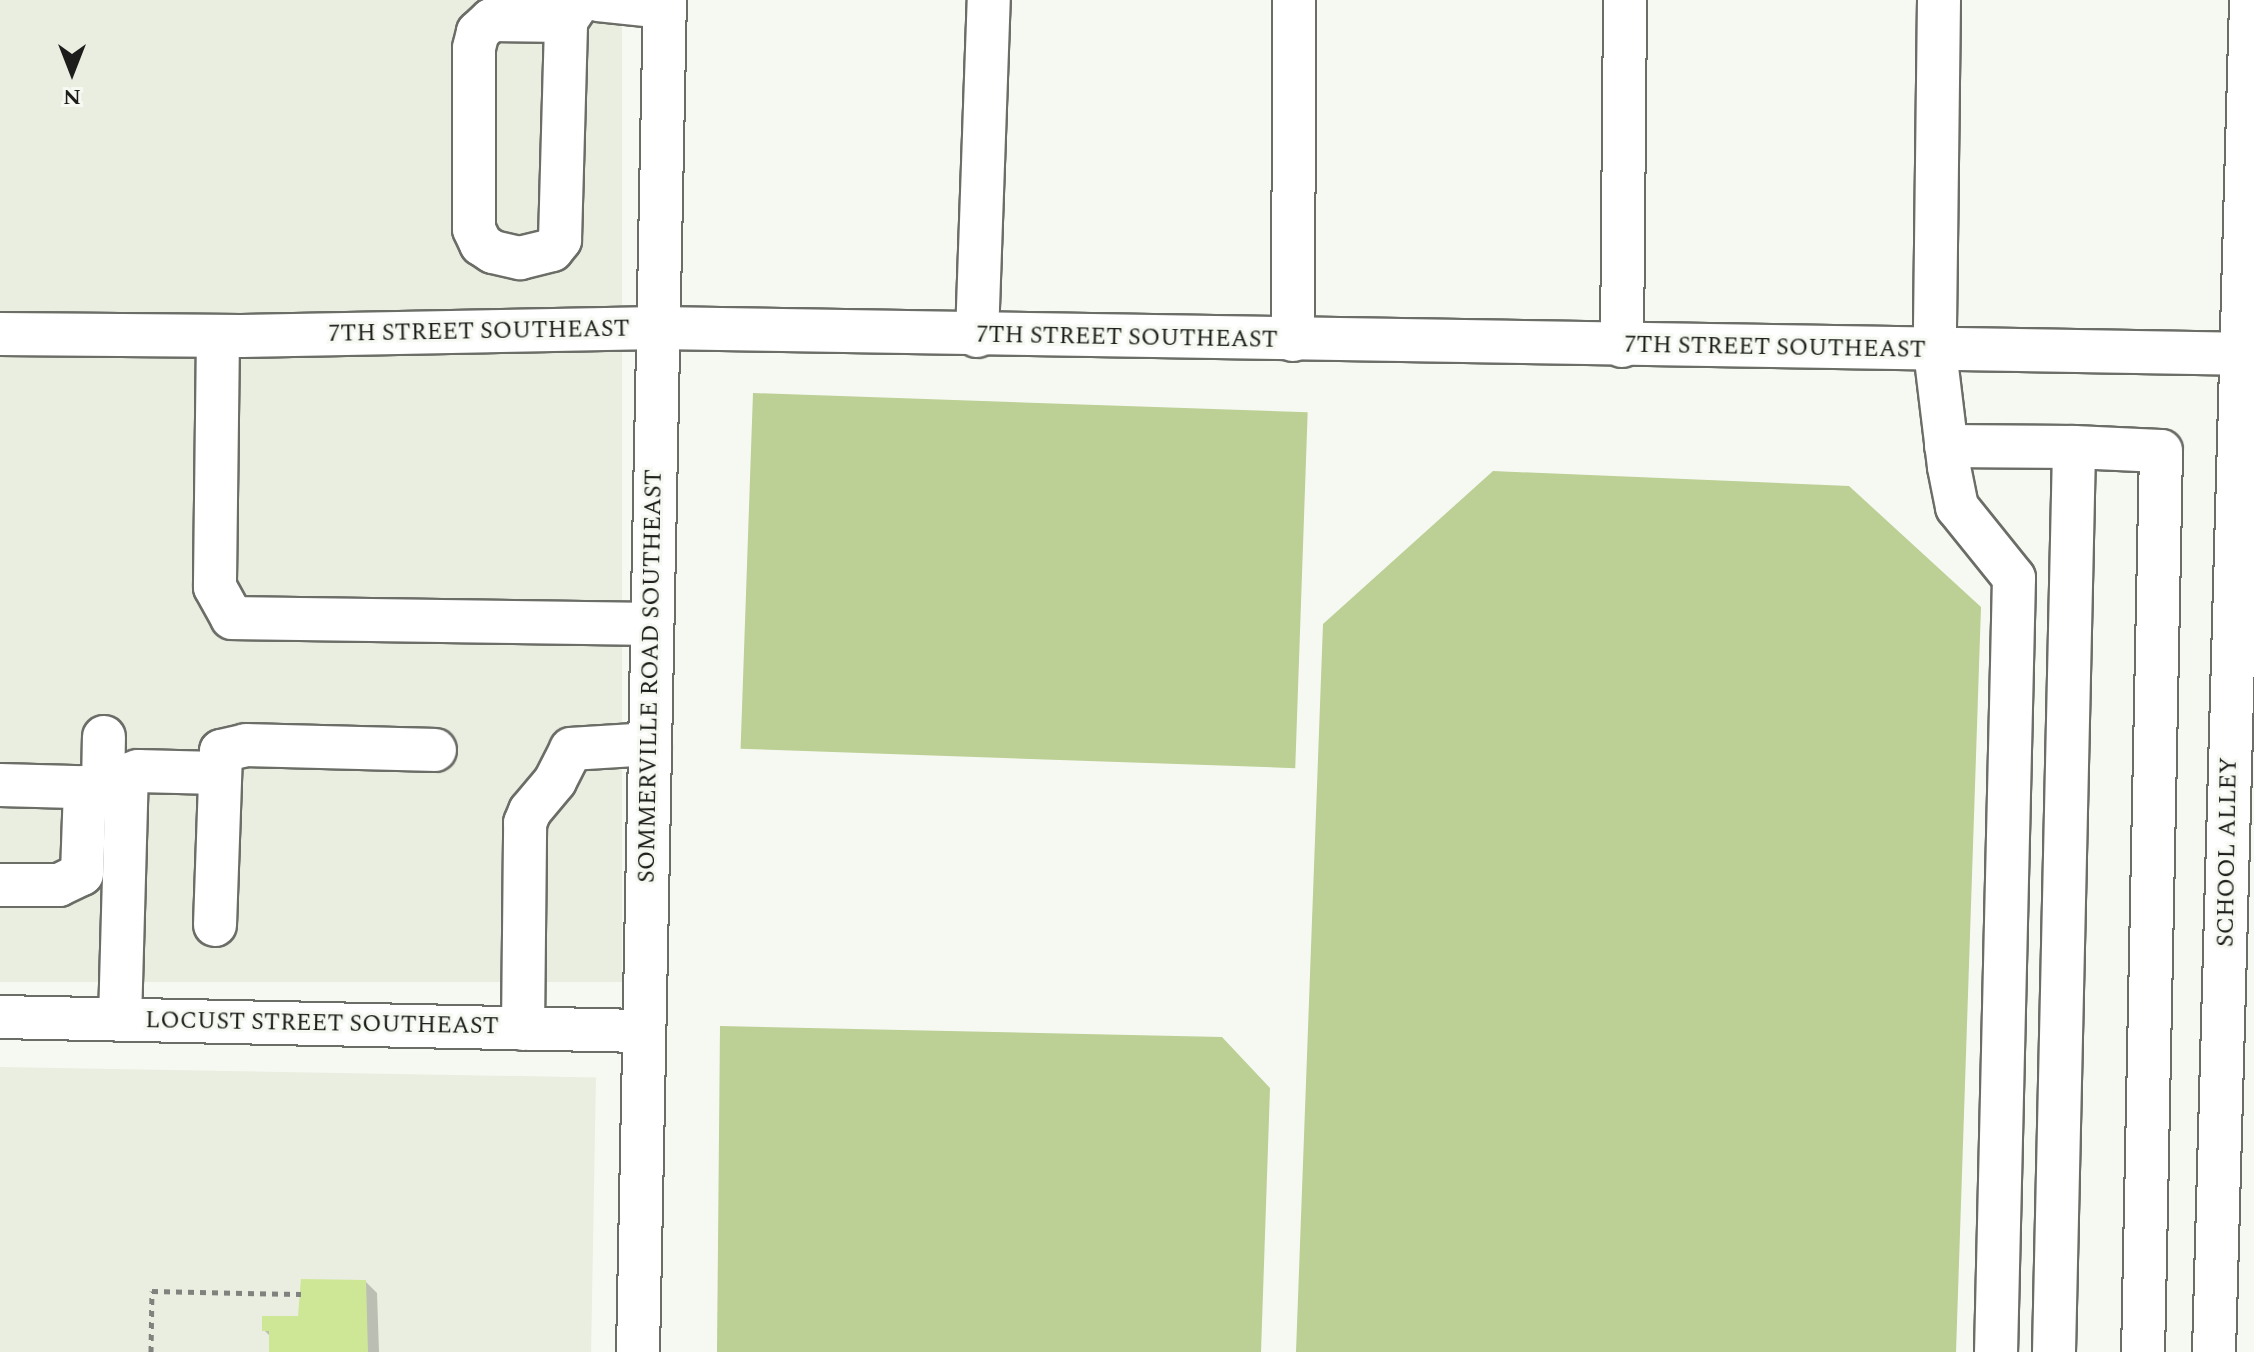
<!DOCTYPE html>
<style>
body{margin:0}
#map{position:relative;width:2254px;height:1352px;overflow:hidden;background:#f6f9f2;font-family:Spectral,serif}
div>[style]{position:absolute}
.built>*{inset:0;background:#e9eee0;transform-origin:0 0}
.green>*{inset:0;background:#bccf94;transform-origin:0 0}
.shadow>*{inset:0;background:#0003}
.building>*{inset:0;background:#cee796}
.path>*{height:5px;margin-top:-2.5px;transform-origin:0;background:repeating-linear-gradient(90deg,#80827d 0 6px,transparent 0 12px)}
.roads{filter:drop-shadow(2px 0 #6b6d67) drop-shadow(-2px 0 #6b6d67) drop-shadow(0 2px #6b6d67) drop-shadow(0 -2px #6b6d67)}
.minor>*{height:42px;margin:-21px;padding:0 21px;transform-origin:21px;border-radius:21px;background:#fff}
span{translate:-50% -50%;white-space:nowrap;text-align:center;line-height:1.15;-webkit-text-stroke:6px #f6f9f2;paint-order:stroke}
.street-label{font-size:24px;color:#1d1e1b}
.north{position:absolute;left:32px;top:32px;width:80px;height:80px;-webkit-text-stroke:6px #f6f9f2;paint-order:stroke;rotate:180deg;font-size:22px;font-weight:700;line-height:32px;text-align:center;color:#1d1e1b}
.north::after{content:'';display:block;margin:auto;width:28px;height:36px;background:#1d1e1b;clip-path:polygon(50% 0,100% 100%,50% 72%,0 100%)}
</style>
<div id="map">
<div class="built">
<i style="left:0;top:0;width:622px;height:982px"></i>
<i style="left:0;top:1067px;width:596px;height:285px;rotate:1deg"></i>
</div>
<div class="green">
<i style="left:753px;top:393px;width:555px;height:356px;rotate:2deg"></i>
<i style="clip-path:polygon(1493px 471px,1849px 486px,1981px 607px,1956px 1352px,1296px 1352px,1323px 624px)"></i>
<i style="clip-path:polygon(720px 1026px,1222px 1037px,1270px 1088px,1261px 1352px,717px 1352px)"></i>
</div>
<div class="shadow">
<i style="clip-path:polygon(366px 1282px,377px 1293px,379px 1352px,271px 1352px,271px 1337px,264px 1330px,299px 1318px)"></i>
</div>
<div class="building">
<i style="clip-path:polygon(301px 1279px,366px 1280px,368px 1352px,269px 1352px,269px 1331px,262px 1331px,262px 1316px,298px 1316px)"></i>
</div>
<div class="path">
<i style="left:151px;top:1352px;width:61px;rotate:-89.1deg"></i>
<i style="left:152px;top:1291px;width:149px;rotate:1.2deg"></i>
</div>
<div class="roads">
<div class="minor">
<i style="left:598px;top:0;width:67px;rotate:6deg"></i>
<i style="left:1939px;top:0;width:351px;rotate:90.7deg"></i>
<i style="left:1935px;top:351px;width:117px;rotate:83.1deg"></i>
<i style="left:1949px;top:467px;width:41px;rotate:78.7deg"></i>
<i style="left:1957px;top:507px;width:91px;rotate:51.2deg"></i>
<i style="left:2014px;top:578px;width:774px;rotate:91.33deg"></i>
<i style="left:566px;top:21px;width:75px;rotate:-179.2deg"></i>
<i style="left:491px;top:20px;width:18px;rotate:137deg"></i>
<i style="left:478px;top:32px;width:16px;rotate:104deg"></i>
<i style="left:474px;top:48px;width:181px;rotate:90deg"></i>
<i style="left:474px;top:229px;width:17px;rotate:65deg"></i>
<i style="left:481px;top:244px;width:14px;rotate:34deg"></i>
<i style="left:493px;top:252px;width:28px;rotate:13deg"></i>
<i style="left:520px;top:258px;width:33px;rotate:-14deg"></i>
<i style="left:552px;top:250px;width:13px;rotate:-51deg"></i>
<i style="left:560px;top:240px;width:219px;rotate:-88.4deg"></i>
<i style="left:566px;top:21px;width:25px;rotate:-56deg"></i>
<i style="left:0;top:334px;width:241px;rotate:0.5deg"></i>
<i style="left:241px;top:336px;width:417px;rotate:-1.1deg"></i>
<i style="left:658px;top:328px;width:1596px;rotate:0.93deg"></i>
<i style="left:218px;top:336px;width:251px;rotate:90.7deg"></i>
<i style="left:215px;top:587px;width:35px;rotate:61deg"></i>
<i style="left:232px;top:618px;width:420px;rotate:0.8deg"></i>
<i style="left:977px;top:336px;width:336px;rotate:-88deg"></i>
<i style="left:1293px;top:340px;width:340px;rotate:-89.8deg"></i>
<i style="left:1622px;top:346px;width:346px;rotate:-89.5deg"></i>
<i style="left:1946px;top:446px;width:128px;rotate:0.4deg"></i>
<i style="left:0;top:785px;width:111px;rotate:1.5deg"></i>
<i style="left:103px;top:787px;width:50px;rotate:-88.9deg"></i>
<i style="left:0;top:885px;width:59px"></i>
<i style="left:59px;top:885px;width:25px;rotate:-26deg"></i>
<i style="left:82px;top:874px;width:87px;rotate:-88deg"></i>
<i style="left:215px;top:925px;width:174px;rotate:-88deg"></i>
<i style="left:221px;top:751px;width:26px;rotate:-13deg"></i>
<i style="left:246px;top:745px;width:189px;rotate:1.5deg"></i>
<i style="left:0;top:1017px;width:644px;rotate:1.25deg"></i>
<i style="left:120px;top:1020px;width:245px;rotate:-88.4deg"></i>
<i style="left:127px;top:775px;width:12px;rotate:-20deg"></i>
<i style="left:138px;top:771px;width:79px;rotate:1.5deg"></i>
<i style="left:523px;top:1029px;width:206px;rotate:-89.4deg"></i>
<i style="left:525px;top:823px;width:13px;rotate:-67deg"></i>
<i style="left:530px;top:811px;width:39px;rotate:-50deg"></i>
<i style="left:555px;top:781px;width:36px;rotate:-63deg"></i>
<i style="left:571px;top:749px;width:79px;rotate:-3.6deg"></i>
<i style="left:638px;top:1352px;width:1352px;rotate:-88.86deg"></i>
<i style="left:2054px;top:1352px;width:905px;rotate:-88.73deg"></i>
<i style="left:2074px;top:447px;width:87px;rotate:2.6deg"></i>
<i style="left:2161px;top:451px;width:901px;rotate:91.14deg"></i>
<i style="left:2214px;top:1352px;width:1353px;rotate:-88.43deg"></i>
</div>
</div>
<div class="street-label">
<span style="left:479px;top:332px;rotate:-1deg">7TH STREET SOUTHEAST</span>
<span style="left:1127px;top:338px;rotate:1deg">7TH STREET SOUTHEAST</span>
<span style="left:1775px;top:348px;rotate:1deg">7TH STREET SOUTHEAST</span>
<span style="left:651px;top:676px;rotate:-89deg">SOMMERVILLE ROAD SOUTHEAST</span>
<span style="left:2228px;top:852px;rotate:-89deg">SCHOOL ALLEY</span>
<span style="left:322px;top:1024px;rotate:1deg">LOCUST STREET SOUTHEAST</span>
</div>
<div class="north">N</div>
</div>
